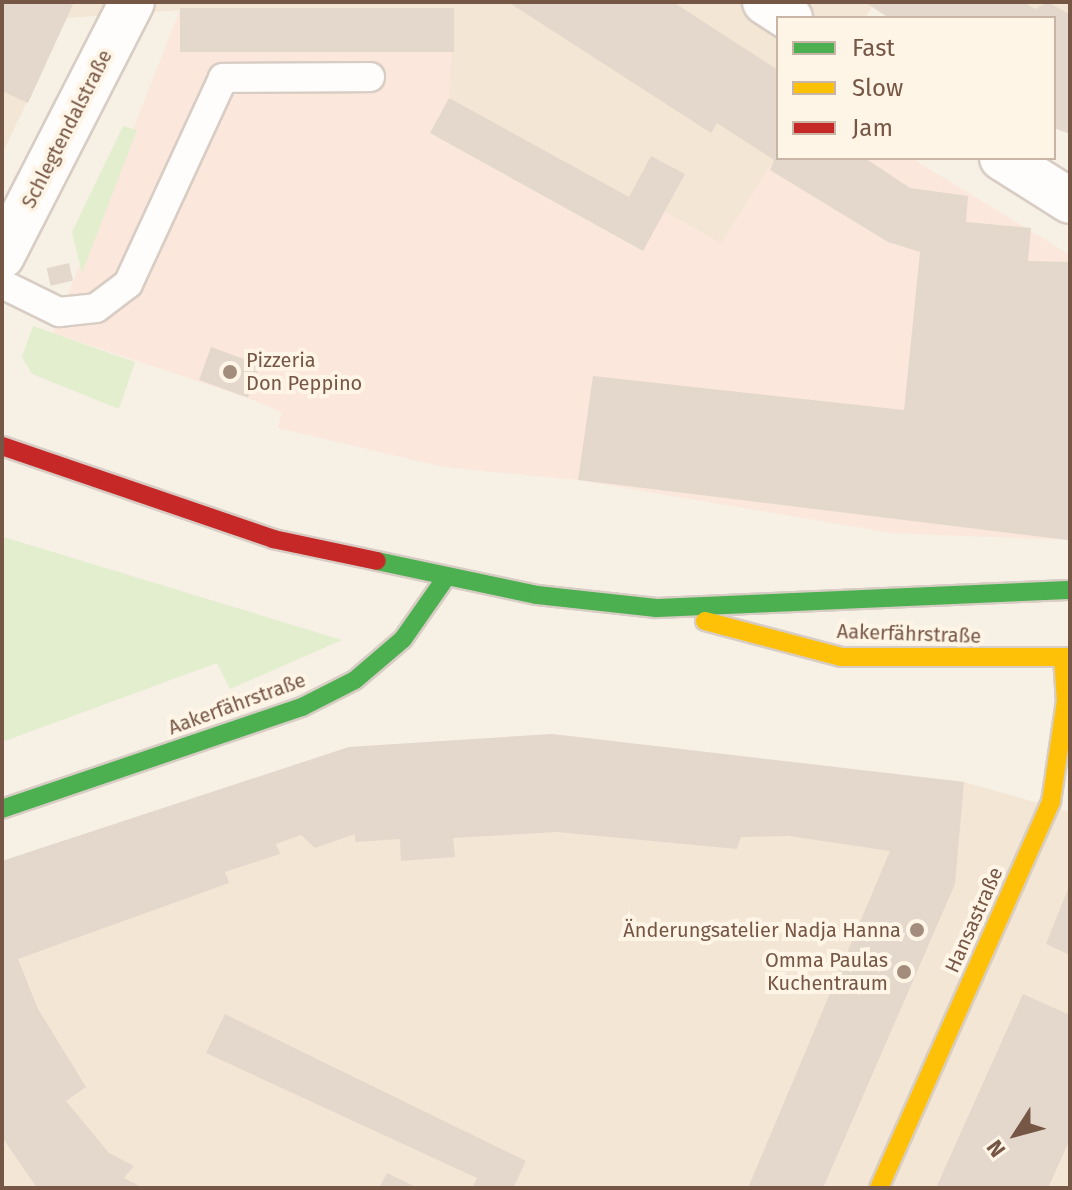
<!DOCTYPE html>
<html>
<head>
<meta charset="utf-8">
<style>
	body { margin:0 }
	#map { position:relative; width:1072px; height:1190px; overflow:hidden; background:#f7f0e5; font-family:"Fira Sans",sans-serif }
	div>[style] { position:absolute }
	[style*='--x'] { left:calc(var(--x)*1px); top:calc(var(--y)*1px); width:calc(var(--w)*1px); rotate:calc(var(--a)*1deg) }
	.residential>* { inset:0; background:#f3e6d4 }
	.commercial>* { inset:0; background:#fbe7db }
	.green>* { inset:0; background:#e2eece }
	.building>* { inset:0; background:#e4d8cd; transform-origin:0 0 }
	.roads { filter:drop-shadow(2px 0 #d8cdc4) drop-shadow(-2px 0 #d8cdc4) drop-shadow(0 2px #d8cdc4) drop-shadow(0 -2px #d8cdc4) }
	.lane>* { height:28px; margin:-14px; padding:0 14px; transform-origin:14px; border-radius:14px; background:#fefdfb }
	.street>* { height:44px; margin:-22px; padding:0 22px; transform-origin:22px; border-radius:22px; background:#fefdfb }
	.fast>* { height:18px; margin:-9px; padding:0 9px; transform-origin:9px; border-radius:9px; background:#4caf50 }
	.slow>* { height:18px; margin:-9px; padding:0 9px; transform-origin:9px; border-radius:9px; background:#ffc107 }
	.jam>* { height:18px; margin:-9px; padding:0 9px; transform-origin:9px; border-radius:9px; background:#c62828 }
	.dots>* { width:22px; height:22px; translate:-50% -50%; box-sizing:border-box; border:4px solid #fff5e7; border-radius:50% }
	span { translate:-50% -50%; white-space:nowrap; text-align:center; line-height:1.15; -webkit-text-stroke:8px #fff5e7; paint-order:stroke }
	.street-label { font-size:20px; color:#765644 }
	.poi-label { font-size:20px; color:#765644 }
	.left { translate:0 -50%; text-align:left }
	.right { translate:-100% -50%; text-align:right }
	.frame { position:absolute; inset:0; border:4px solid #765644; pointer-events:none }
	.legend { position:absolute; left:776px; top:16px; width:280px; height:144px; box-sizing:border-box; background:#fff5e7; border:2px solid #c8b5a6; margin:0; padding:10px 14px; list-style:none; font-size:24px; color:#765644 }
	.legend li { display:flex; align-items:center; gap:16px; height:40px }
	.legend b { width:40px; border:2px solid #c8b5a6 }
	.north { position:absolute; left:976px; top:1094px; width:80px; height:80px; -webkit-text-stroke:6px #fff5e7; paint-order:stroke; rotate:234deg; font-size:22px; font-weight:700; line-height:32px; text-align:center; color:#765644 }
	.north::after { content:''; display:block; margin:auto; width:28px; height:36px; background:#765644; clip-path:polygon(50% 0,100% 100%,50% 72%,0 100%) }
</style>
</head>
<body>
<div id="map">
	<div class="residential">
		<div style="clip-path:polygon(2px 2px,1070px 2px,1070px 134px,1054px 128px,1054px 18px,889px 18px,872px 7px,865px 18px,778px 18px,778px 153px,770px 170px,721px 243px,643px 251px,430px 133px,449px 98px,180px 10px,67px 18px,2px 154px)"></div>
		<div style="clip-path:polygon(552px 734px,964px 782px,1070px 812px,1070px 1188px,2px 1188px,2px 861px,349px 747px)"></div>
	</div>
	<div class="commercial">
		<div style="clip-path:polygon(454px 8px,449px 98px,430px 133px,642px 251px,664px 211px,721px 243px,778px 153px,911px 158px,1070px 255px,1068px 540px,892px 533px,578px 480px,444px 467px,278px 428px,282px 412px,248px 398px,53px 333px,180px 10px)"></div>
	</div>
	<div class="green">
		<div style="clip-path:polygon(123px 126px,137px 130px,82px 273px,72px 232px)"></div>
		<div style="clip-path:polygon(33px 326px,135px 362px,119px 409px,32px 374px,22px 357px)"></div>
		<div style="clip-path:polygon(2px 538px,7px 538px,342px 640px,230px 689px,217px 663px,2px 742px)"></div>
	</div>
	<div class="building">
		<div style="clip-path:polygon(2px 2px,74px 2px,28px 103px,2px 91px)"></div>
		<div style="clip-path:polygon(508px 2px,673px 2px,778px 70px,778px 158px,865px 158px,910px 188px,968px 196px,966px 222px,1031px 228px,1028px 261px,1070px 262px,1068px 540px,578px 480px,593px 376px,904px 410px,920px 252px,888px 242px,770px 170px,774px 160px,717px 123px,711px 133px)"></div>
		<div style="clip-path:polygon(865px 2px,1024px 2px,1035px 9px,1048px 2px,1062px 10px,1070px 15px,1070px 134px,1054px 128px,1054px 18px,889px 18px)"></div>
		<div style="left:454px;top:8px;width:44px;height:274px;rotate:90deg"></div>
		<div style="clip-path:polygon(449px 98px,629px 197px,651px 156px,685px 174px,643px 251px,430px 133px)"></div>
		<div style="left:69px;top:263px;width:18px;height:23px;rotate:77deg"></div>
		<div style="left:211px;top:347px;width:52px;height:35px;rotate:20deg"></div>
		<div style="clip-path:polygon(552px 734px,964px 782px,955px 884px,823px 1188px,748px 1188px,890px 851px,789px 836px,741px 837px,737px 849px,557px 832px,453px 838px,455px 857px,401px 861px,400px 839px,355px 842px,355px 834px,315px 848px,301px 835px,276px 844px,280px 854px,225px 872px,229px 883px,18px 959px,38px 1009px,86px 1087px,66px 1101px,109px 1153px,134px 1166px,124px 1178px,143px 1188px,37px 1188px,2px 1137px,2px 861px,349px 747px)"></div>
		<div style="clip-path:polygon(1070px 884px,1070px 955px,1046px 944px)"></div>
		<div style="clip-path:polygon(1023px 994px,1070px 1015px,1070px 1139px,1048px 1188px,936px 1188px)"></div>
		<div style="clip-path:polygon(225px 1014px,526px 1161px,513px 1188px,472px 1188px,477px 1178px,206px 1053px)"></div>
		<div style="clip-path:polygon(387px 1173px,418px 1188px,379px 1188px)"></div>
	</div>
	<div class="roads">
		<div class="lane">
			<div style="--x:2;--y:284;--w:64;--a:26.2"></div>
			<div style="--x:59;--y:312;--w:37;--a:-6"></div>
			<div style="--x:96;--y:308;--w:40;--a:-37"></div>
			<div style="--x:128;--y:284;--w:227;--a:-65.2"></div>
			<div style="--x:223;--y:78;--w:147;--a:-0.4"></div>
		</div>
		<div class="street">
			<div style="--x:765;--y:2;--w:30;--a:33"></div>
			<div style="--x:1002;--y:158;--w:80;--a:32.3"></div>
			<div style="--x:2;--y:256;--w:285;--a:-62.9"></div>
		</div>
		<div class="fast">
			<div style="--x:377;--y:561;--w:164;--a:12"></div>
			<div style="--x:537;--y:595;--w:120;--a:6.2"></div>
			<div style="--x:656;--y:608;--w:414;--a:-2.5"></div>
			<div style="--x:2;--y:809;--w:317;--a:-18.8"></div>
			<div style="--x:302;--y:707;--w:59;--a:-27"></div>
			<div style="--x:355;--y:680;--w:63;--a:-40.5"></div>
			<div style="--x:403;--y:639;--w:73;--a:-55"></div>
		</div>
		<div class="slow">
			<div style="--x:705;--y:621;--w:141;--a:14.8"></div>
			<div style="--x:841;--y:657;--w:229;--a:0"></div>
			<div style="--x:879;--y:1188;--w:423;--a:-66"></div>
			<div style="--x:1051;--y:802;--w:102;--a:-81.6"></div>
			<div style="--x:1066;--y:701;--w:43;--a:-94"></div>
		</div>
		<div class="jam">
			<div style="--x:2;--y:446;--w:287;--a:18.9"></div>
			<div style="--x:273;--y:539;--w:106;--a:11.9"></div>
		</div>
	</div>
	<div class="dots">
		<div style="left:230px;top:372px;background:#a38c7c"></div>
		<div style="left:917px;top:930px;background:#a38c7c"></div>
		<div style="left:904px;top:972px;background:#a38c7c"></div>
	</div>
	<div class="street-label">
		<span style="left:67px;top:129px;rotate:-63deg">Schlegtendalstraße</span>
		<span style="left:909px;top:634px;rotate:2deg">Aakerfährstraße</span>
		<span style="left:237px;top:704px;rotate:-20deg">Aakerfährstraße</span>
		<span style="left:974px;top:920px;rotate:-66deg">Hansastraße</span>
	</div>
	<div class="poi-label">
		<span class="left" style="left:246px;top:372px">Pizzeria<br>Don Peppino</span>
		<span class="right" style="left:901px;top:930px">Änderungsatelier Nadja Hanna</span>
		<span class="right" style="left:888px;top:972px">Omma Paulas<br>Kuchentraum</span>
	</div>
	<div class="frame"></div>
	<ul class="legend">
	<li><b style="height:10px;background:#4caf50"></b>Fast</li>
	<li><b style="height:10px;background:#ffc107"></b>Slow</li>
	<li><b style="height:10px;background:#c62828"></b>Jam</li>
	</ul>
	<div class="north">N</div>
</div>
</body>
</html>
